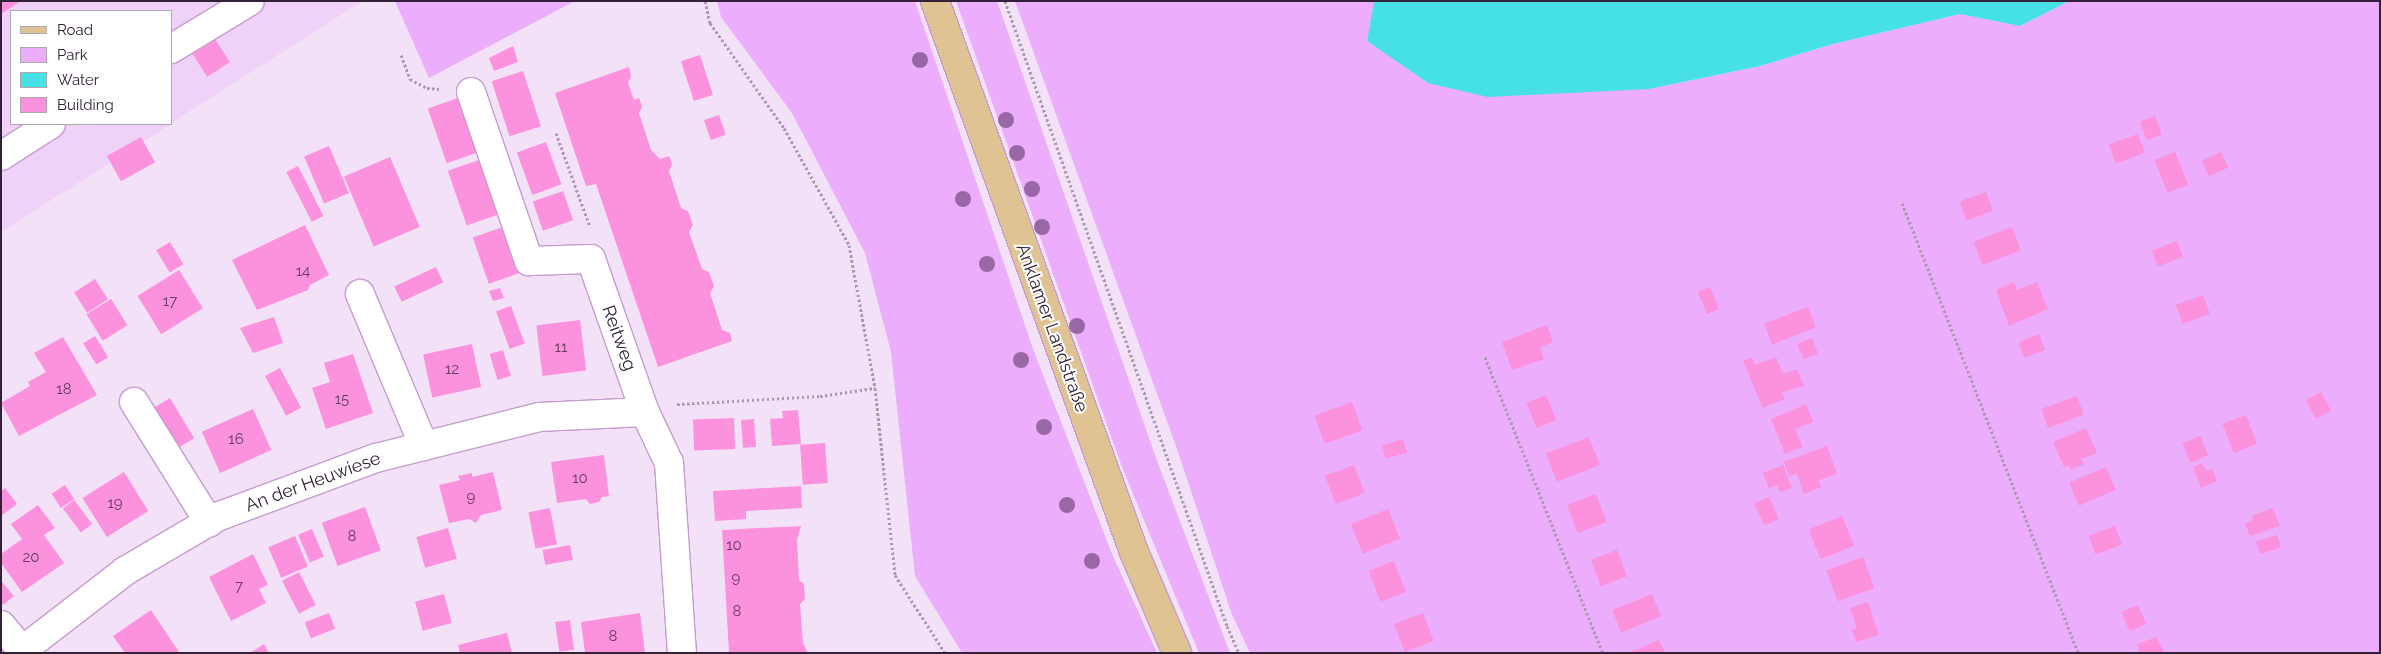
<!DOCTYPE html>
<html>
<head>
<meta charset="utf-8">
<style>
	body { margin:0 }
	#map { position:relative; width:2381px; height:654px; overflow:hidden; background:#f3e1f8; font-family:Raleway,sans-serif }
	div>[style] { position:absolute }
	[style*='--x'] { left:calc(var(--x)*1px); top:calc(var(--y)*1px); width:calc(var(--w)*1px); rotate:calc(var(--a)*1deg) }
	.built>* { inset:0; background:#f0d2f8 }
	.green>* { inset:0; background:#ebadfc }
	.water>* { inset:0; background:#46e1e7 }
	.building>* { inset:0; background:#fc91dd; transform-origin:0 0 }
	.path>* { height:3px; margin-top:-1.5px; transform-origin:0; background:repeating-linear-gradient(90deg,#aa98ae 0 2.5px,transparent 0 5px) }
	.roads { filter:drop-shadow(1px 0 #c59bd1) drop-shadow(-1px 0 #c59bd1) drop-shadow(0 1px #c59bd1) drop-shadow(0 -1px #c59bd1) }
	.minor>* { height:28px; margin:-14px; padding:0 14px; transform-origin:14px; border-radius:14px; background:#fff }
	.major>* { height:28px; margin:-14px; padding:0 14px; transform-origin:14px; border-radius:14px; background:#dfc393 }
	.trees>* { width:16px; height:16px; margin:-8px; border-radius:50%; background:#9a67a6 }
	span { translate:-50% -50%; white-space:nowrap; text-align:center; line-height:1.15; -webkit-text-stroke:4px #fff; paint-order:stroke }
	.number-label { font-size:15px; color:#653e60 }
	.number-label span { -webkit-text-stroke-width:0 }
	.street-label { font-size:18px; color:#332237 }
	.frame { position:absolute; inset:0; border:2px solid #332237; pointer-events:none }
	.legend { position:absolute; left:10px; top:10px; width:162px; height:115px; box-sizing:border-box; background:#fff; border:1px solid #ada7af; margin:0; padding:6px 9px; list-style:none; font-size:15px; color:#332237 }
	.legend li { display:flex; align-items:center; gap:10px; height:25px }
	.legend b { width:25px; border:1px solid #ada7af }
</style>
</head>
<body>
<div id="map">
	<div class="built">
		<div style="clip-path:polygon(1px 1px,363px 1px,171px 123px,171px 11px,11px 11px,11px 124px,171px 124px,1px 232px)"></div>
	</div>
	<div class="green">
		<div style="clip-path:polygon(395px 1px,575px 1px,429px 78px)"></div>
		<div style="clip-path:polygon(717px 1px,915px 1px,1033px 349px,1112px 554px,1157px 653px,962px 653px,915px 576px,891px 352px,865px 253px,792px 113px,721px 17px)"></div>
		<div style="clip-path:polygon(956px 1px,997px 1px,1156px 458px,1230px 653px,1199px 653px,1122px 467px)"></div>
		<div style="clip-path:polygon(1015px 1px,1374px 1px,1367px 41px,1428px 83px,1649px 89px,1760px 66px,1833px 44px,1960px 14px,2020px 26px,2069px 1px,2380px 1px,2380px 653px,1250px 653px,1231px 612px,1177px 449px)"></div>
	</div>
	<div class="water">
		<div style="clip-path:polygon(1374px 1px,2069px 1px,2020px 26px,1960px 14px,1833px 44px,1760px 66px,1649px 89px,1488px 97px,1428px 83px,1367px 41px)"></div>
	</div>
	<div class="building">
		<div style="clip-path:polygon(1px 1px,21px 1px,1px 14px)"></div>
		<div style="left:213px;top:36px;width:31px;height:27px;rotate:57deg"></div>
		<div style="clip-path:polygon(513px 46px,518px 62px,494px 71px,489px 58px)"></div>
		<div style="left:700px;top:55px;width:42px;height:20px;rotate:72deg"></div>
		<div style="clip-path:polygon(629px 67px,631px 76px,628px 83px,634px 100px,639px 98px,642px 107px,639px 113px,651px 150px,660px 159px,669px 156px,672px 164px,669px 171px,681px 208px,688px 211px,693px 225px,689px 232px,702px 269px,709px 272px,714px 286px,710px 293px,722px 330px,730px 333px,732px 341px,658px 367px,596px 184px,586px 186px,555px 93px)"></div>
		<div style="left:523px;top:71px;width:58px;height:33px;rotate:72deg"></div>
		<div style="left:458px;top:98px;width:58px;height:32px;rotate:71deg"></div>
		<div style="left:719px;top:115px;width:21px;height:16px;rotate:71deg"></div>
		<div style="left:2155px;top:116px;width:20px;height:16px;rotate:70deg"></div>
		<div style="left:2138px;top:134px;width:20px;height:31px;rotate:70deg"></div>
		<div style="left:141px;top:137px;width:29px;height:39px;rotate:61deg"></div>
		<div style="left:546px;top:142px;width:45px;height:31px;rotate:70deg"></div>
		<div style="left:329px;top:146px;width:51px;height:27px;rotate:67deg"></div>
		<div style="left:2175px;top:152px;width:35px;height:22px;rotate:68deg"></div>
		<div style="left:2221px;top:152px;width:17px;height:21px;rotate:65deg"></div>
		<div style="left:390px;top:157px;width:76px;height:50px;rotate:67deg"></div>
		<div style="left:479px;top:160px;width:58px;height:33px;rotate:71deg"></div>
		<div style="left:298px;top:166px;width:56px;height:13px;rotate:63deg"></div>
		<div style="left:563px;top:191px;width:31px;height:32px;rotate:71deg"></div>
		<div style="left:1986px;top:192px;width:20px;height:28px;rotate:70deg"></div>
		<div style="clip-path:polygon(305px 225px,329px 275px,310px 285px,308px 290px,257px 310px,232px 260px)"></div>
		<div style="left:503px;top:227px;width:49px;height:32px;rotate:71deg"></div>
		<div style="left:2012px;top:227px;width:25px;height:41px;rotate:69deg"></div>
		<div style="left:2177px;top:241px;width:17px;height:27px;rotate:69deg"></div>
		<div style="left:170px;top:242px;width:26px;height:16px;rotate:59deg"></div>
		<div style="left:436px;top:267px;width:17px;height:46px;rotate:65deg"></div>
		<div style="left:179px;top:270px;width:45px;height:49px;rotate:58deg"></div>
		<div style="left:95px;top:279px;width:24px;height:25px;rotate:57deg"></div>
		<div style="clip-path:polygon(2014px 282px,2017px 290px,2037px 282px,2048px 309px,2009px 326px,1996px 290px)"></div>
		<div style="left:1710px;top:287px;width:24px;height:13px;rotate:68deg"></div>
		<div style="clip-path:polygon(500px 288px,504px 298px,493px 301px,489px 291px)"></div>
		<div style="left:2203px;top:295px;width:20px;height:29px;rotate:70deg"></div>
		<div style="left:111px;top:299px;width:31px;height:29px;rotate:58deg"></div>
		<div style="left:511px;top:306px;width:40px;height:16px;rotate:70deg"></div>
		<div style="left:1808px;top:307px;width:22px;height:47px;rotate:69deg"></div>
		<div style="clip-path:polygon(274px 317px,283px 343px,253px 353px,240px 328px)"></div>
		<div style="left:580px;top:320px;width:51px;height:44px;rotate:83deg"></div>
		<div style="clip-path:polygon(1547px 325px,1553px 342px,1540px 347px,1544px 359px,1512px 370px,1502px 342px)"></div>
		<div style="left:2039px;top:334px;width:17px;height:22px;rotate:69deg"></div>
		<div style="left:95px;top:336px;width:25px;height:14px;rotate:58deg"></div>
		<div style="clip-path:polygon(63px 337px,97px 395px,19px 436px,1px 403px,30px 386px,28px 382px,46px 372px,34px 353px)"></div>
		<div style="left:1812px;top:338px;width:17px;height:16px;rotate:69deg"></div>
		<div style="left:472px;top:344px;width:44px;height:50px;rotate:78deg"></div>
		<div style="left:503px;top:350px;width:27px;height:14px;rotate:73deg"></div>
		<div style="clip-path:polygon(353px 354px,373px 413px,326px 429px,312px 388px,330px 382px,324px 363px)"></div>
		<div style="clip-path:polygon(1752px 357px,1755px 365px,1776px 357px,1783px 374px,1797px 369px,1804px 386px,1782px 392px,1785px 399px,1763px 408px,1743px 361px)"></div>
		<div style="left:280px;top:368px;width:45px;height:17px;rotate:62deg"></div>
		<div style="left:2321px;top:392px;width:21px;height:17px;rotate:62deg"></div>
		<div style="left:1546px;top:395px;width:27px;height:21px;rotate:68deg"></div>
		<div style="left:2077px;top:396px;width:20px;height:38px;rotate:70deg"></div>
		<div style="left:170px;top:398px;width:47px;height:18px;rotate:59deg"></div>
		<div style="left:1352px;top:402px;width:30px;height:40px;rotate:70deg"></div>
		<div style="clip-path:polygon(1806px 404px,1813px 422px,1795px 429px,1803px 447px,1785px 454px,1771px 419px)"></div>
		<div style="left:253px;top:409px;width:45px;height:56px;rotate:66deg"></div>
		<div style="clip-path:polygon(798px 410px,801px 444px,772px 446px,770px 419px,783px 418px,782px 411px)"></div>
		<div style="left:2246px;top:415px;width:31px;height:25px;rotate:69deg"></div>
		<div style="left:734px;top:418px;width:31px;height:41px;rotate:88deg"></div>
		<div style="left:754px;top:419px;width:28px;height:13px;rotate:86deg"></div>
		<div style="clip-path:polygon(2086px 428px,2097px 453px,2081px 459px,2084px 464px,2070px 470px,2069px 465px,2064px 467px,2053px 442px)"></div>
		<div style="left:2200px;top:436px;width:21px;height:19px;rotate:67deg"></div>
		<div style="left:1589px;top:437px;width:30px;height:46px;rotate:69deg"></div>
		<div style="left:1403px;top:439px;width:14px;height:22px;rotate:73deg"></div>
		<div style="left:825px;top:443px;width:40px;height:25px;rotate:86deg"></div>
		<div style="clip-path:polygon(1827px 446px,1837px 474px,1819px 480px,1821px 487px,1804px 494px,1797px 474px,1789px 476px,1784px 462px)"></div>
		<div style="clip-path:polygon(604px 455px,609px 496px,602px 497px,599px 502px,590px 504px,586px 499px,557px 503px,551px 462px)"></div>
		<div style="clip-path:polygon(2202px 463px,2206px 471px,2212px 468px,2217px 481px,2201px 488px,2193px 467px)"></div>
		<div style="left:1354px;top:465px;width:30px;height:31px;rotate:69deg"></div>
		<div style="clip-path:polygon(1783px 465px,1792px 488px,1780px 492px,1777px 485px,1769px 488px,1763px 473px)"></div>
		<div style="left:2106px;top:467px;width:25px;height:40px;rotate:67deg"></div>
		<div style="left:124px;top:472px;width:46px;height:49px;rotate:58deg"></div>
		<div style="clip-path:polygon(493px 472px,502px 510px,481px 515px,476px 523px,469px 519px,449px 523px,439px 485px,460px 480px,458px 476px,472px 473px,472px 477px)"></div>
		<div style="left:65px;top:485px;width:17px;height:16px;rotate:57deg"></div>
		<div style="clip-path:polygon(801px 486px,802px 508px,746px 511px,746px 519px,715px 521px,713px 491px)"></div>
		<div style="clip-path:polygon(5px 488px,17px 504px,1px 516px,1px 491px)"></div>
		<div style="left:1596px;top:494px;width:30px;height:31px;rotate:69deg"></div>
		<div style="left:1769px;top:497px;width:24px;height:16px;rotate:66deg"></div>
		<div style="left:74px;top:500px;width:30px;height:14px;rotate:53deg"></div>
		<div style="clip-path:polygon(38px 505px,55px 528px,44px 535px,64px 563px,22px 592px,1px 563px,1px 554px,22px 539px,11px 524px)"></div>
		<div style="left:365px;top:507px;width:46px;height:46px;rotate:70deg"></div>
		<div style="left:550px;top:508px;width:37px;height:22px;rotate:79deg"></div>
		<div style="clip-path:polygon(2273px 508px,2280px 526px,2250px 536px,2245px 523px,2253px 520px,2252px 516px)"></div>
		<div style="left:1388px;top:509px;width:32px;height:40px;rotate:68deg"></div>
		<div style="left:1842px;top:516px;width:32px;height:36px;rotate:68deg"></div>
		<div style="clip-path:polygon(801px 526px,797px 540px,799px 580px,804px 584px,805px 599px,800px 604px,803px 643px,808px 653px,729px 653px,722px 530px)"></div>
		<div style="left:2115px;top:526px;width:20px;height:28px;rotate:70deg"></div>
		<div style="left:448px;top:528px;width:32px;height:33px;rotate:74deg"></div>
		<div style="left:312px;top:529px;width:30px;height:15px;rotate:67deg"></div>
		<div style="left:2277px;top:535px;width:13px;height:22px;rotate:72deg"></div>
		<div style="left:295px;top:536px;width:33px;height:29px;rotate:67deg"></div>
		<div style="left:570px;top:545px;width:15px;height:28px;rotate:79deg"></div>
		<div style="left:1617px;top:550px;width:28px;height:28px;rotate:69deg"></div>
		<div style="clip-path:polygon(253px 554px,268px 585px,259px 589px,266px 603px,231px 621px,209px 577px)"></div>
		<div style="left:1863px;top:557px;width:33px;height:39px;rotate:70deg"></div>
		<div style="left:1394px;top:561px;width:33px;height:27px;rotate:69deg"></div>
		<div style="left:299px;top:572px;width:37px;height:19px;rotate:63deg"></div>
		<div style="clip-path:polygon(1px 581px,14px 596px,3px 605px,1px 603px)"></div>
		<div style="left:444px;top:594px;width:30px;height:30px;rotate:75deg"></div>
		<div style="left:1652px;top:594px;width:24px;height:43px;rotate:68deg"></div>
		<div style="clip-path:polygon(1868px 602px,1879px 635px,1856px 642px,1852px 630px,1857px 628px,1850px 608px)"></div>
		<div style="left:2138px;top:605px;width:21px;height:18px;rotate:67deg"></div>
		<div style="clip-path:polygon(151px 610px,179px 652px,178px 653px,125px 653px,113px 636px)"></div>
		<div style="left:329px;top:613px;width:17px;height:26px;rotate:69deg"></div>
		<div style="clip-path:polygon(640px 613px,645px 653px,585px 653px,581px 622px)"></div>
		<div style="left:1423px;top:613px;width:30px;height:31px;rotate:69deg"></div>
		<div style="left:570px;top:620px;width:30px;height:15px;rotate:82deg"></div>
		<div style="clip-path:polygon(507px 633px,512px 653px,460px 653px,458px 645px)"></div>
		<div style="clip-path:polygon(2157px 637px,2164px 653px,2140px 653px,2137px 644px)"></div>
		<div style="clip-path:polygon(1659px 640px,1665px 653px,1628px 653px)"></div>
		<div style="clip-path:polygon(264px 644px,269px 653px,250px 653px)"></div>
	</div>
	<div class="path">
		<div style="--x:705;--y:1;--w:23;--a:77"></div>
		<div style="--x:710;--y:23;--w:128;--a:54.8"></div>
		<div style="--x:784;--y:128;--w:134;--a:60.9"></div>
		<div style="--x:849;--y:245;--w:145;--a:79.7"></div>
		<div style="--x:875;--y:388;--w:188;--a:83.9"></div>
		<div style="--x:895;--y:575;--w:93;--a:57.3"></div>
		<div style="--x:1005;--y:1;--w:663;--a:70.44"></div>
		<div style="--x:1227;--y:626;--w:30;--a:66"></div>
		<div style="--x:401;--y:55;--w:26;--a:69"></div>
		<div style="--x:410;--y:79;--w:19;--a:28"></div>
		<div style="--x:427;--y:88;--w:12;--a:5"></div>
		<div style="--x:556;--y:133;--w:100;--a:70.1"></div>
		<div style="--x:1902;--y:203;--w:483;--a:68.6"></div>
		<div style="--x:1485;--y:357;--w:319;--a:68.3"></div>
		<div style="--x:677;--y:404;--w:143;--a:-3.2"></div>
		<div style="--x:820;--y:396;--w:56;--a:-8.3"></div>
	</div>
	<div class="roads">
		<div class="minor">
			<div style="--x:171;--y:49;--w:92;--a:-31.3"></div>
			<div style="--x:471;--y:92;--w:179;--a:71.1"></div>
			<div style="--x:529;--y:261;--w:62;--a:-1.8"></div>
			<div style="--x:591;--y:259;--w:162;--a:70.6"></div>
			<div style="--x:645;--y:412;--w:56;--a:64.8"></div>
			<div style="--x:669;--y:463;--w:190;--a:86.1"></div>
			<div style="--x:1;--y:156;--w:59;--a:-32.6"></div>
			<div style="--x:360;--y:294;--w:165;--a:67.2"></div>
			<div style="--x:134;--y:402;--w:142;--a:58"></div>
			<div style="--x:1;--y:625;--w:33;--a:50"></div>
			<div style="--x:19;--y:653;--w:134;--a:-37.7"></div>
			<div style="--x:125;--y:571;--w:107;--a:-30.4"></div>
			<div style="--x:217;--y:517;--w:170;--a:-20.4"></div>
			<div style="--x:376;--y:458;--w:168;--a:-14.1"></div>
			<div style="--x:539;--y:417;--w:106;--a:-2.7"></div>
		</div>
		<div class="major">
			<div style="--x:935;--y:1;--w:586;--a:70.14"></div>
			<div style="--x:1134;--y:552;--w:110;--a:66.9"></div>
		</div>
	</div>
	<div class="trees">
		<div style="left:920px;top:60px"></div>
		<div style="left:1006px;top:120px"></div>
		<div style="left:1017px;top:153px"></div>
		<div style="left:1032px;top:189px"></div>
		<div style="left:963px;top:199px"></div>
		<div style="left:1042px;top:227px"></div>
		<div style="left:987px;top:264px"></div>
		<div style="left:1077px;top:326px"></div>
		<div style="left:1021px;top:360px"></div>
		<div style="left:1044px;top:427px"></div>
		<div style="left:1067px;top:505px"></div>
		<div style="left:1092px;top:561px"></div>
	</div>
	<div class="number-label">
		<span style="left:303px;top:272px">14</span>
		<span style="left:170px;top:302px">17</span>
		<span style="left:561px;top:348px">11</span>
		<span style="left:452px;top:370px">12</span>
		<span style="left:64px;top:390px">18</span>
		<span style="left:342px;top:400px">15</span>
		<span style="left:236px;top:440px">16</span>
		<span style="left:580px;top:479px">10</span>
		<span style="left:471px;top:498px">9</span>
		<span style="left:115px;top:504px">19</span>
		<span style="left:352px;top:537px">8</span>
		<span style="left:734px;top:546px">10</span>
		<span style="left:31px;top:558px">20</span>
		<span style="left:736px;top:579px">9</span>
		<span style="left:239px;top:587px">7</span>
		<span style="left:737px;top:612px">8</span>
		<span style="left:613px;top:637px">8</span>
	</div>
	<div class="street-label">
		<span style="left:1052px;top:328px;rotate:70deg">Anklamer Landstraße</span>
		<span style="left:619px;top:338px;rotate:70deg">Reitweg</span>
		<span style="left:313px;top:482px;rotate:-20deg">An der Heuwiese</span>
	</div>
	<div class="frame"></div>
	<ul class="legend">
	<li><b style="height:6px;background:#dfc393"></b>Road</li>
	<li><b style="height:14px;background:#ebadfc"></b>Park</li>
	<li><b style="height:14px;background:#46e1e7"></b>Water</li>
	<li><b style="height:14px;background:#fc91dd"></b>Building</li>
	</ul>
</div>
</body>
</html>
